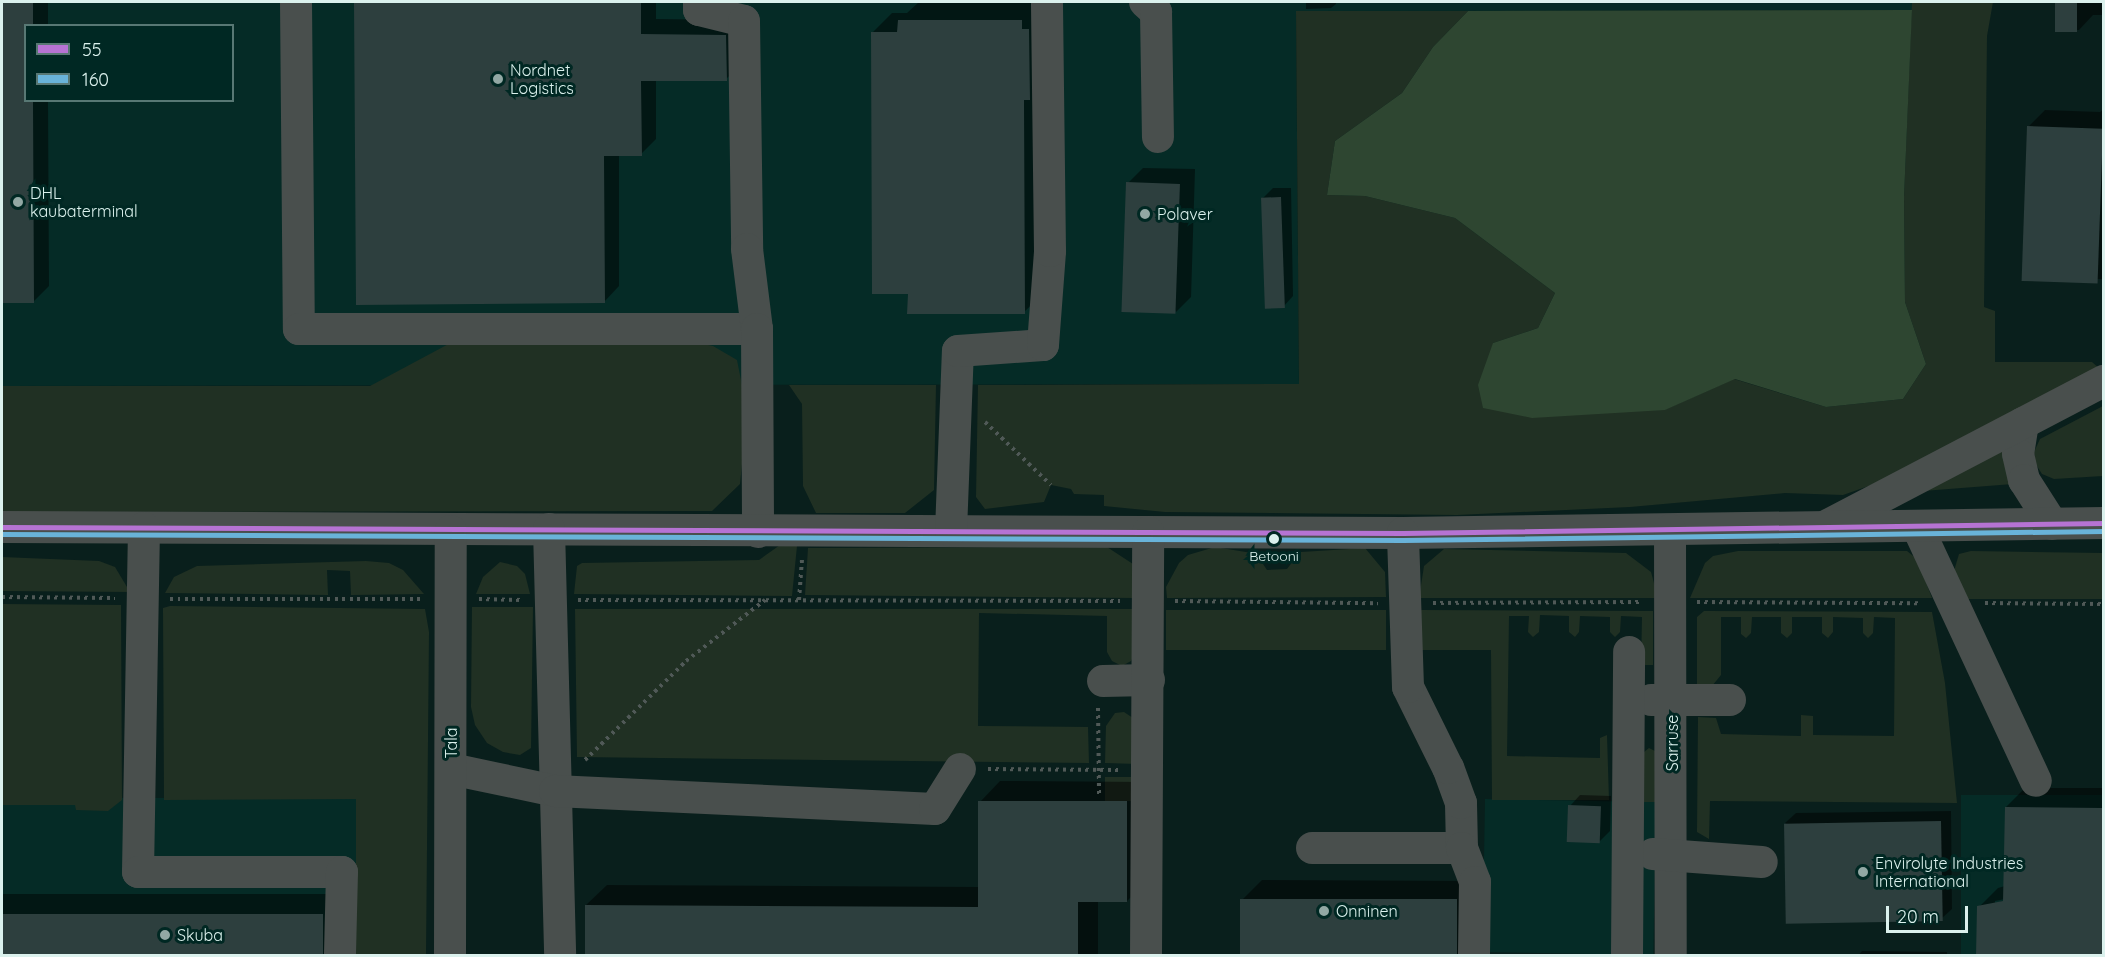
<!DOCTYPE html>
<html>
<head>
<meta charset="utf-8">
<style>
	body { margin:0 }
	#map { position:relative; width:2105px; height:957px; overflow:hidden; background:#091f1c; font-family:Quicksand,sans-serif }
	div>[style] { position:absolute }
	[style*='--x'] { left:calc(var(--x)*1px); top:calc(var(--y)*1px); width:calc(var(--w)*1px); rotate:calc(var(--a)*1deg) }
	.built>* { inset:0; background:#052b26; transform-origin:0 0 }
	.green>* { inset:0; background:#203023; transform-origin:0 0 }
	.forest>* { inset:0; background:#2e4631 }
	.shadow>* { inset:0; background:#0007; transform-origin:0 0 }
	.building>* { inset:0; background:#2d3f3e; transform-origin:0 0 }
	.path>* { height:4px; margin-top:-2px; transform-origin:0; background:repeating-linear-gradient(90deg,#505957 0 3px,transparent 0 7.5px) }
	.minor>* { height:32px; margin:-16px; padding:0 16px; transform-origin:16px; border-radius:16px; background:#494f4d }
	.bus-1>* { height:4.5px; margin:-2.25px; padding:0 2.25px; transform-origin:2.25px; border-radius:2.25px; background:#b673d3 }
	.bus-2>* { height:4.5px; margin:-2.25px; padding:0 2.25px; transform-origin:2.25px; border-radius:2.25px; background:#69b3d9 }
	.dots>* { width:16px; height:16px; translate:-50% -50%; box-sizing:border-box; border:3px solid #002823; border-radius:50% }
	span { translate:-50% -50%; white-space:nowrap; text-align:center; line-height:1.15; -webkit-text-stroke:6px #002823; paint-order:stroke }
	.bus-label { font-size:14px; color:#dbf1ed }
	.poi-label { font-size:16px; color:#dbf1ed }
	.left { translate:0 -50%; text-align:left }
	.street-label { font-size:16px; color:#dbf1ed }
	.frame { position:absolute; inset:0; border:3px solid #dbf1ed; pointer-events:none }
	.legend { position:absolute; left:24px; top:24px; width:210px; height:78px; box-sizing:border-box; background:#002823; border:2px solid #587874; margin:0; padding:8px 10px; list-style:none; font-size:18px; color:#dbf1ed }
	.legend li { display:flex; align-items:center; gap:12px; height:30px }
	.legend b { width:30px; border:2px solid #587874 }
	.scale { position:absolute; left:1886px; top:906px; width:82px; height:27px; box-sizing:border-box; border:3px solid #dbf1ed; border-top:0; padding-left:8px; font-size:18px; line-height:21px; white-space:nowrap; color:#dbf1ed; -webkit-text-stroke:4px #002823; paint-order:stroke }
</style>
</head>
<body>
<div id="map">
	<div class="built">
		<div style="clip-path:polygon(evenodd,2px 2px,1912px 2px,1912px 10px,1296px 11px,1299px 384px,2px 386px,2px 2px,26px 26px,232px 26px,232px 100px,26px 100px,26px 26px)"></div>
		<div style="left:1961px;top:795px;width:142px;height:161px"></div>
		<div style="left:2px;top:798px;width:354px;height:158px"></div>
		<div style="left:1656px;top:802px;width:153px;height:171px;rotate:91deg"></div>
	</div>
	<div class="green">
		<div style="clip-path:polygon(1912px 2px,1993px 2px,1987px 36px,1984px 307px,1995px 311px,1995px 362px,2092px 362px,2100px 369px,1880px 482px,1843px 495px,1785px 493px,1630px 507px,1457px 515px,1165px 512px,1104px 506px,1104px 495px,1074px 494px,1071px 489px,1051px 485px,1044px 502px,985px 509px,976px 497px,978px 385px,1299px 384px,1296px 11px,1468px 11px,1433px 47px,1402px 93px,1335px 141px,1327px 195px,1365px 196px,1455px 218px,1555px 293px,1538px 328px,1493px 343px,1664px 410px,1734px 379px,1826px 407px,1903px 399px,1926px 364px,1905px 302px,1904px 197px)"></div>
		<div style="clip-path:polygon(456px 340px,689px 341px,713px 346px,737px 360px,742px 385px,744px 445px,740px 484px,712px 511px,2px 512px,2px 386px,370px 386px)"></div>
		<div style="clip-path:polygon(789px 385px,936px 385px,934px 490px,905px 513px,816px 513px,803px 486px,802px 404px)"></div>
		<div style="clip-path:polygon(2103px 406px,2103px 476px,2054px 479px,2042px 474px,2035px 463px,2034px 452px,2040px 439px)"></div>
		<div style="clip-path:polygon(2005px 449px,2013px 484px,1923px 491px)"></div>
		<div style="clip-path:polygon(780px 545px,797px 546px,792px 596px,574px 594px,577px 566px,582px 563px,759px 560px)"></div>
		<div style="clip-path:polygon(1107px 547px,1133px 564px,1134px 598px,805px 595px,808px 548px)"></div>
		<div style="clip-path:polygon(1215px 547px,1252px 553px,1252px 561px,1261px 561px,1267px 570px,1287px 569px,1293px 561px,1301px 560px,1301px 552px,1365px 548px,1385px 572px,1386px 597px,1167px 598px,1166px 587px,1179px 563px,1188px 555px)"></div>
		<div style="clip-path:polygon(1444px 549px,1626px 553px,1651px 572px,1658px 598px,1419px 598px,1424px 566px)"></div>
		<div style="clip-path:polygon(1738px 551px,1907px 551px,1917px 559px,1932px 598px,1690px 598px,1705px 563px,1713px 556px)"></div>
		<div style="clip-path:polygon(1971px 551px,2103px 553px,2103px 599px,1967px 599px,1954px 571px,1959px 554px)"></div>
		<div style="clip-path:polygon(2px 557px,99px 561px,115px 567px,130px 592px,2px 591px)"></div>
		<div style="clip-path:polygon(366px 561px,389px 563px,403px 570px,424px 594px,351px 595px,350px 571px,327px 570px,328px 595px,165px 593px,174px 577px,197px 566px)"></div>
		<div style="clip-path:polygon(500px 562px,517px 566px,525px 574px,530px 594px,476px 594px,483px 577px)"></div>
		<div style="clip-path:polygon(2px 604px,121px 605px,122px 800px,108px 811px,76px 810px,75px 805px,2px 805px)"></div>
		<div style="clip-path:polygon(170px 606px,425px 609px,429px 632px,426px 955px,356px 955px,356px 799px,164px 800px,163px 608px)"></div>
		<div style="clip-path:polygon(472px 607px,533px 607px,531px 748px,520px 755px,503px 752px,487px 743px,475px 725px,471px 707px)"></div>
		<div style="clip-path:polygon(575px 609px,1134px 609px,1136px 651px,1131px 661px,1122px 666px,1112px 661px,1107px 652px,1107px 616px,979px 613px,978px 726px,1088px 727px,1089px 763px,577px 757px)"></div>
		<div style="left:1166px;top:610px;width:220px;height:40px"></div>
		<div style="clip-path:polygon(1420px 610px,1653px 611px,1653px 665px,1641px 665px,1642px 617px,1621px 616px,1620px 632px,1615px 637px,1610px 632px,1610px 617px,1580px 616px,1579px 632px,1575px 637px,1569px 632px,1569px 616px,1540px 615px,1539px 632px,1533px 637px,1528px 632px,1529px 616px,1509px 616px,1507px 756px,1600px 758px,1600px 738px,1607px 735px,1609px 800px,1492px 800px,1491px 650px,1420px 650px)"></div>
		<div style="clip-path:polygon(1704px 611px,1932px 612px,1945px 683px,1957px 803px,1710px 801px,1709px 839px,1697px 832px,1698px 717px,1716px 718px,1721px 734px,1801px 736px,1801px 715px,1813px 716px,1813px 735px,1894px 736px,1895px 618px,1874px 617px,1873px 633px,1868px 638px,1863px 633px,1863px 618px,1833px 617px,1833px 632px,1828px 638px,1822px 633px,1822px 617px,1792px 617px,1792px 633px,1787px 638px,1781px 633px,1781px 617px,1752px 617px,1751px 633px,1746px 638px,1741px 634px,1741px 617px,1721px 617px,1721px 675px,1712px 686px,1697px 686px,1697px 617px)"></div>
		<div style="clip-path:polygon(1124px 712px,1136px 720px,1137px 764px,1105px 763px,1106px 726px,1115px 713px)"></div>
		<div style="clip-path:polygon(1649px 748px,1655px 751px,1656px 802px,1641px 802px,1644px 752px)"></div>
		<div style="clip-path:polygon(1105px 777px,1131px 777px,1140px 801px,1105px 801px)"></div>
	</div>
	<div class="forest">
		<div style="clip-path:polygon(1912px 10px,1904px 197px,1905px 302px,1926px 364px,1903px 399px,1826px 407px,1735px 379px,1665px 410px,1532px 418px,1483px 408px,1478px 385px,1493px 343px,1538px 328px,1555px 293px,1455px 218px,1365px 196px,1327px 195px,1335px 141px,1402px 93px,1433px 47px,1468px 11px)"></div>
	</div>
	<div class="shadow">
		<div style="clip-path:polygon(2px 2px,48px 2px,48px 26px,26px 26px,26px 100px,48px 100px,49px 286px,34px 301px,2px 302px)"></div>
		<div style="clip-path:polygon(356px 2px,656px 2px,656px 19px,741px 20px,742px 64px,726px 79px,656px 80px,656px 139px,641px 154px,619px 154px,619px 286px,604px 302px,358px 304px)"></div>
		<div style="clip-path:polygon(919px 2px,1042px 2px,1045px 292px,1024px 312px,909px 292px,872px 33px,892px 13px,907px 13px)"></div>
		<div style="clip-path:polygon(1306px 2px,1336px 2px,1336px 4px,1331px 8px,1306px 9px)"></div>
		<div style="clip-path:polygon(2057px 2px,2104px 2px,2104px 15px,2093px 15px,2079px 30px,2058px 30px)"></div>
		<div style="clip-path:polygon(2104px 109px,2104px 279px,2025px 280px,2028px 127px,2045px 110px,2100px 112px)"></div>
		<div style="clip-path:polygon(1143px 168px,1195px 169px,1191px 297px,1176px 312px,1128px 183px)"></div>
		<div style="clip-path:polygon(1273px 188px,1291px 188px,1293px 296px,1283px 307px,1263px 198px)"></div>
		<div style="clip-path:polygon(1000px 781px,1147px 782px,1147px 881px,1127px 901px,1098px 901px,1098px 956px,586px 956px,586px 905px,607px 885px,979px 887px,980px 802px)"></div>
		<div style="clip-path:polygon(evenodd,2025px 788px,2104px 788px,2104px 956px,1977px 956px,1979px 907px,1998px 888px,2005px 886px,2006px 807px,2025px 788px,2010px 898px,1995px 904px,1995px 901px,2010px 898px)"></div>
		<div style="clip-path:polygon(1580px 795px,1611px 796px,1610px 831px,1600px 841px,1570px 806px)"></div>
		<div style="clip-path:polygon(1951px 811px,1952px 909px,1941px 919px,1785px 823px,1796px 813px)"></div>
		<div style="clip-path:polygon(1262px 880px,1476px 881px,1482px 956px,1242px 956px,1242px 900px)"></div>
		<div style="left:2px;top:894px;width:340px;height:62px"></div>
		<div style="clip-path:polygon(1862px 951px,1947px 952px,1947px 956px,1858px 956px)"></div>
	</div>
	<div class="building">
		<div style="clip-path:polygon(2px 2px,33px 2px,33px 26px,26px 26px,26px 100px,33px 100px,34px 303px,2px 303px)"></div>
		<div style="clip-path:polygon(354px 2px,641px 2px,641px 34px,726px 35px,727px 81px,641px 81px,642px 156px,604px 156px,605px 303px,356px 305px)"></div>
		<div style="left:2055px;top:2px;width:22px;height:30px"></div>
		<div style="clip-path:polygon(898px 20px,1022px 20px,1022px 29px,1029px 29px,1030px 100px,1024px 100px,1025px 314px,907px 314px,908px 294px,872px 294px,871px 32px,897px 32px)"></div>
		<div style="left:2027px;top:126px;width:76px;height:155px;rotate:2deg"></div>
		<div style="left:1126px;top:182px;width:54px;height:130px;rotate:2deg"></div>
		<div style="left:1281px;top:197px;width:111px;height:20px;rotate:88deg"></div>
		<div style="clip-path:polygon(978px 801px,1127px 801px,1127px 902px,1078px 902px,1078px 956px,585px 956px,585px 905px,978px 907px)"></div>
		<div style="left:1568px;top:805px;width:33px;height:37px;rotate:2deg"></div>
		<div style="clip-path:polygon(2005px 807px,2103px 808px,2103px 956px,1976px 956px,1977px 906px,2003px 901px)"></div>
		<div style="left:1941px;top:821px;width:100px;height:157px;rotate:89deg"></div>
		<div style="left:1240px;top:899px;width:217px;height:57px"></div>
		<div style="left:2px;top:914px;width:321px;height:42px"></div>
	</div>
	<div class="path">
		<div style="--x:985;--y:422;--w:91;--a:43.7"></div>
		<div style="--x:2;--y:597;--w:113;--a:0.5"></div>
		<div style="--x:170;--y:599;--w:254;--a:0"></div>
		<div style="--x:479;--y:599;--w:44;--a:1.3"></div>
		<div style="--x:578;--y:600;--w:542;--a:0.11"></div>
		<div style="--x:799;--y:600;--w:41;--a:-85.8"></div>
		<div style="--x:1175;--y:601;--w:203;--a:0.6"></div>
		<div style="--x:1697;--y:602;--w:224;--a:0.3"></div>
		<div style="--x:1433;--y:603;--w:209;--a:-0.3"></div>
		<div style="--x:1985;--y:603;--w:119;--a:0.5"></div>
		<div style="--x:1098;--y:708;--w:86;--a:89.3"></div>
		<div style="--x:585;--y:760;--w:141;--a:-44.4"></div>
		<div style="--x:686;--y:661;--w:100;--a:-37.7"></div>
		<div style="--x:988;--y:769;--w:130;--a:0.4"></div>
	</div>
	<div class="minor">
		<div style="--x:296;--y:2;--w:327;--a:89.5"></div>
		<div style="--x:299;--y:329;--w:458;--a:0"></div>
		<div style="--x:699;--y:2;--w:8;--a:90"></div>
		<div style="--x:699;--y:10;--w:46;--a:13.7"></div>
		<div style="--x:744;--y:21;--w:228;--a:89.2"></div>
		<div style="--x:747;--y:249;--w:81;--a:82.9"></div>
		<div style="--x:757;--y:329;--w:203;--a:89.7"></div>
		<div style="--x:1145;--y:2;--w:15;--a:42"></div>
		<div style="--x:1156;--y:12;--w:125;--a:89.1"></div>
		<div style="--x:2023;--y:423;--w:31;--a:99"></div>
		<div style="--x:2018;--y:454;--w:27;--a:77"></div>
		<div style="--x:2024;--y:480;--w:52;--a:57.5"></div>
		<div style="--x:1828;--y:525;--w:311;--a:-27.6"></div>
		<div style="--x:1917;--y:526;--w:281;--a:65"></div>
		<div style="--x:2;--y:527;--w:1401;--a:0.25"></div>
		<div style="--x:1403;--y:533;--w:701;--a:-0.82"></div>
		<div style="--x:144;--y:528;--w:344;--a:91"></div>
		<div style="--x:138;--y:872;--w:204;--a:0"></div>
		<div style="--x:342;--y:872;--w:84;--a:91.4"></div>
		<div style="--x:549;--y:529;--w:427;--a:88.5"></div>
		<div style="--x:1670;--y:530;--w:426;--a:89.9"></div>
		<div style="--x:951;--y:531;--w:180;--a:-87.8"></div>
		<div style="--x:958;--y:351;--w:85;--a:-4"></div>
		<div style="--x:1043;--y:345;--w:94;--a:-85.7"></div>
		<div style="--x:1050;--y:251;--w:249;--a:-90.7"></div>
		<div style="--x:1103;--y:681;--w:46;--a:-1.2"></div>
		<div style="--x:1651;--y:700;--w:79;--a:0"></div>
		<div style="--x:451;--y:769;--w:106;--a:11.9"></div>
		<div style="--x:555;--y:791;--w:380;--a:2.7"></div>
		<div style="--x:935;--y:809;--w:47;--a:-58"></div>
		<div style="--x:1312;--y:848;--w:150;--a:0"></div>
		<div style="--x:1462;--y:848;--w:45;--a:-91.3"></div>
		<div style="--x:1461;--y:803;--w:37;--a:-110"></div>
		<div style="--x:1448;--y:768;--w:90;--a:-116.3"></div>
		<div style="--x:1408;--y:687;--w:154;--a:-91.9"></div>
		<div style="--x:1462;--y:848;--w:36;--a:69"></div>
		<div style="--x:1475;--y:882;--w:74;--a:90.8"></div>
		<div style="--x:1653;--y:854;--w:109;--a:4.2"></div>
		<div style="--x:450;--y:956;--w:425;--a:-89.9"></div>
		<div style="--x:1146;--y:956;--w:424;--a:-89.7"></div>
		<div style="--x:1627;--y:956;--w:304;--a:-89.6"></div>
	</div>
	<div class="bus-1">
		<div style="--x:2;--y:527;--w:1401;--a:0.25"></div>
		<div style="--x:1403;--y:533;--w:701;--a:-0.82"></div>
	</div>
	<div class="bus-2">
		<div style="--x:2;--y:534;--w:1401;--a:0.25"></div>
		<div style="--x:1403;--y:540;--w:701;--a:-0.74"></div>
	</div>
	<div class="dots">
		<div style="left:498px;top:79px;background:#92a8a4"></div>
		<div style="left:18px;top:202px;background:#92a8a4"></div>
		<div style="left:1145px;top:214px;background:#92a8a4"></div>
		<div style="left:1274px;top:539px;background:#dbf1ed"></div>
		<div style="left:1863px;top:872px;background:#92a8a4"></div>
		<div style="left:1324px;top:911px;background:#92a8a4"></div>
		<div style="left:165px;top:935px;background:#92a8a4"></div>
	</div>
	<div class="bus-label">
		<span style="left:1274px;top:556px">Betooni</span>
	</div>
	<div class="poi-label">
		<span class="left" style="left:510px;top:79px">Nordnet<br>Logistics</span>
		<span class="left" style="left:30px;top:202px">DHL<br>kaubaterminal</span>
		<span class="left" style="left:1157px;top:214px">Polaver</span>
		<span class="left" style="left:1875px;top:872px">Envirolyte Industries<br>International</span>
		<span class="left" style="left:1336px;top:911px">Onninen</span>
		<span class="left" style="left:177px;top:935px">Skuba</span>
	</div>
	<div class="street-label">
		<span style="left:451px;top:743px;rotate:-90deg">Tala</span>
		<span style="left:1672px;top:743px;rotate:-90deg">Sarruse</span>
	</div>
	<div class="frame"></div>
	<ul class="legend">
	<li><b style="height:8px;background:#b673d3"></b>55</li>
	<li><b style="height:8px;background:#69b3d9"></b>160</li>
	</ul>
	<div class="scale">20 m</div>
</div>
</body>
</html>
